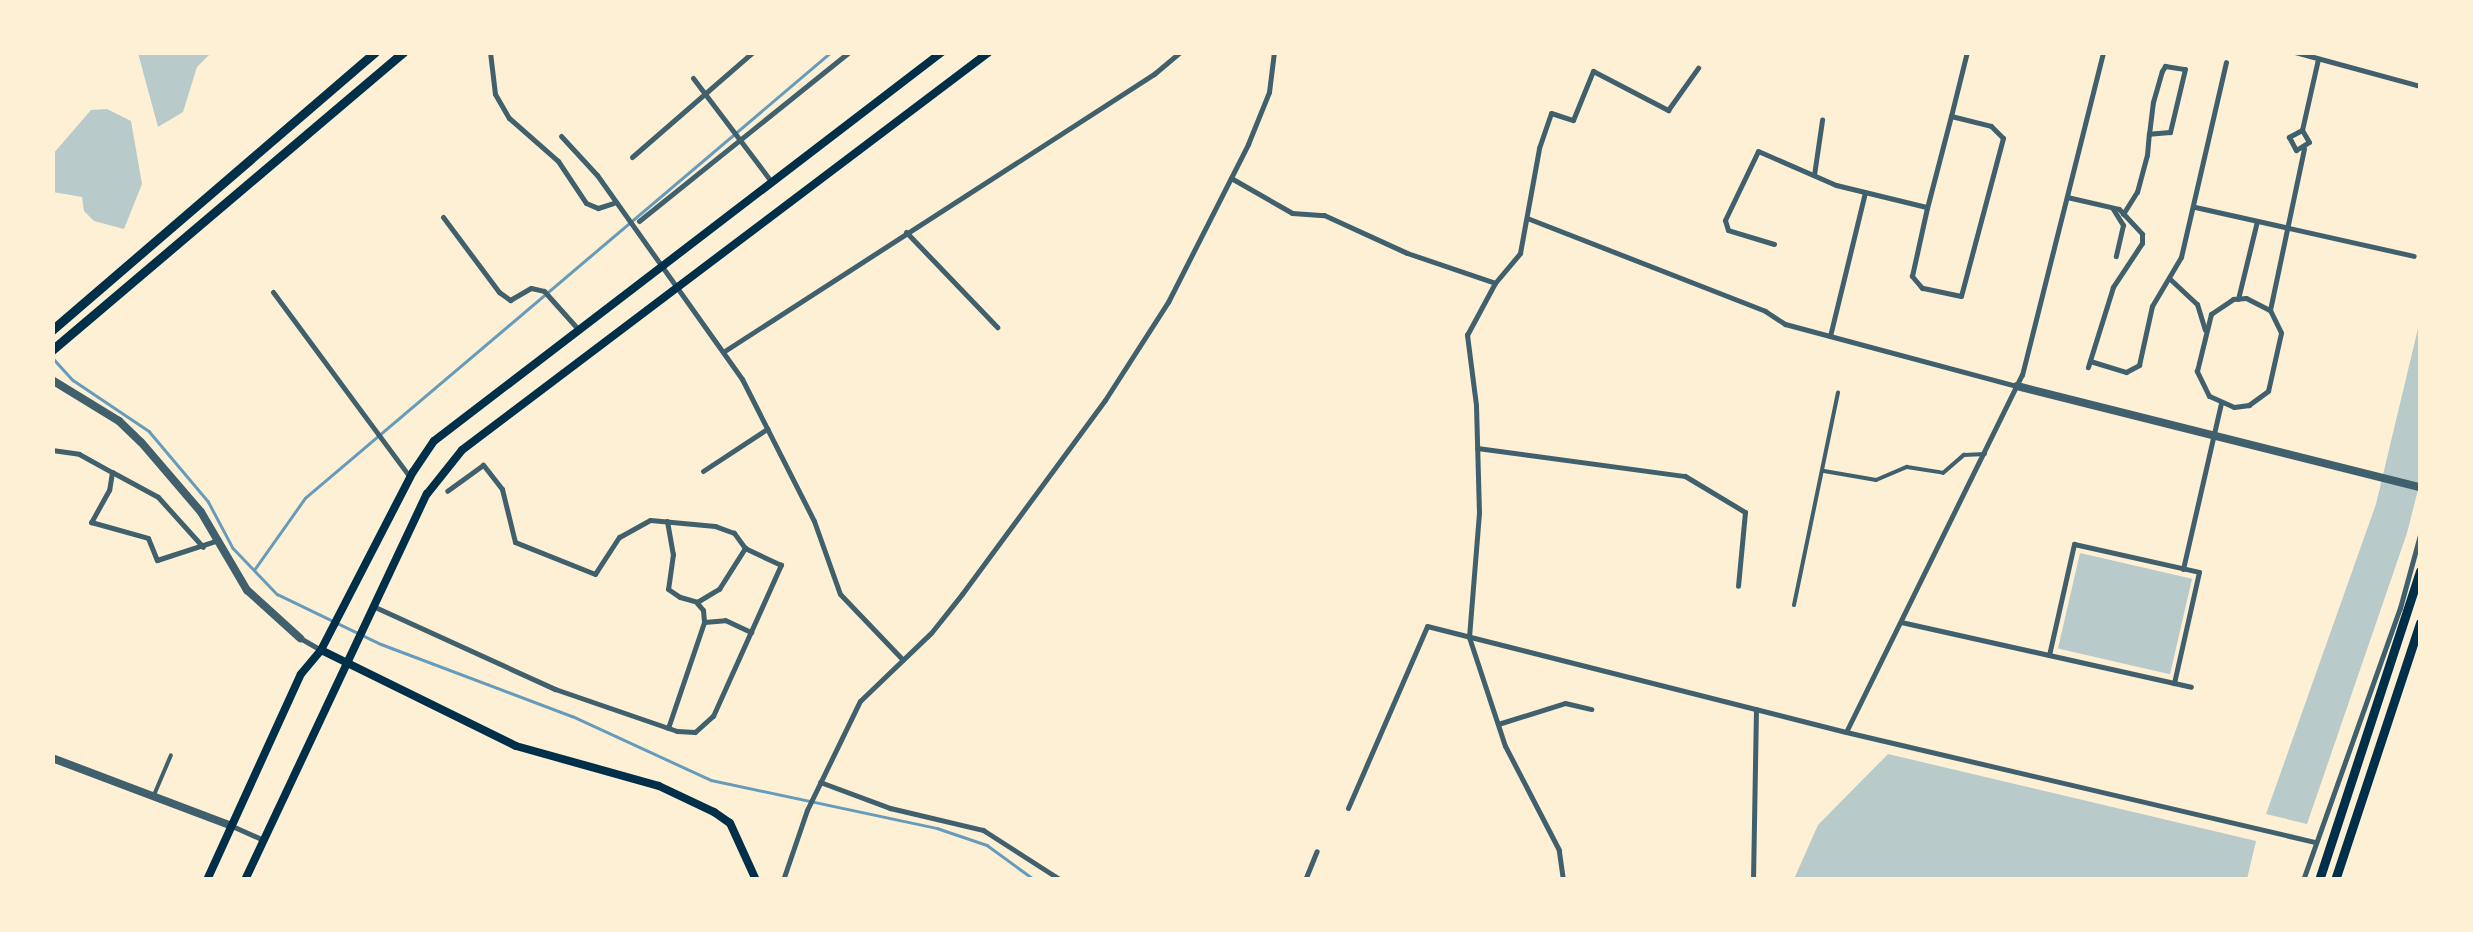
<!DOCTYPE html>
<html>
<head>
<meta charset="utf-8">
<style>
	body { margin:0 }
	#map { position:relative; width:2473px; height:932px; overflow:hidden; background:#fdf0d5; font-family:Inter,sans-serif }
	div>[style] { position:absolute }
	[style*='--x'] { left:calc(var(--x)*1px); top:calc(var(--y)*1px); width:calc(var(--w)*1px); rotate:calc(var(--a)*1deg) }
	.green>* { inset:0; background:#b9caca; transform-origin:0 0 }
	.stream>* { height:2.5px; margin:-1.25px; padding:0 1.25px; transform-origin:1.25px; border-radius:1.25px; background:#669bbc }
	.pedestrian>* { height:4px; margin:-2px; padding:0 2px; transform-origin:2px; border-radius:2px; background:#3f606c }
	.minor>* { height:5px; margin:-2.5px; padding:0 2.5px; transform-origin:2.5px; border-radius:2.5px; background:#3f606c }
	.tertiary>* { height:8px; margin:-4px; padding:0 4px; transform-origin:4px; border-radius:4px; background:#3f606c }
	.secondary>* { height:8px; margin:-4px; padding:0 4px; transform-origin:4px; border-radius:4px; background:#003049 }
	.primary>* { height:9px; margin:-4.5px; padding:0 4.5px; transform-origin:4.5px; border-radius:4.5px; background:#003049 }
	.trunk>* { height:9px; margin:-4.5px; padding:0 4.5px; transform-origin:4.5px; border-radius:4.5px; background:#003049 }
	span { translate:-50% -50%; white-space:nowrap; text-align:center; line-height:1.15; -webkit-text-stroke:9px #fdf0d5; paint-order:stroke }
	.frame { position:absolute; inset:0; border:55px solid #fdf0d5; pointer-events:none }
</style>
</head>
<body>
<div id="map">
	<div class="green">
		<div style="clip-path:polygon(138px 53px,211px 53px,197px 67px,183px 112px,158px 127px)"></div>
		<div style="clip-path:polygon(107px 109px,131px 121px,142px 184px,124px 229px,94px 221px,84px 211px,82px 197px,53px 192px,53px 154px,91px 110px)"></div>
		<div style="clip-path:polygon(2420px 320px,2420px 482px,2407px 533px,2307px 824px,2266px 814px,2376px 504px)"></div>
		<div style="left:2080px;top:553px;width:115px;height:98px;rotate:13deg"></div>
		<div style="clip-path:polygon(1888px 754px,2256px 841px,2247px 879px,1794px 879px,1818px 825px)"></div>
	</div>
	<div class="stream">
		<div style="--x:52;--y:357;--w:31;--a:48"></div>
		<div style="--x:73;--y:380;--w:92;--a:33.9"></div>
		<div style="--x:149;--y:431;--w:92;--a:49.9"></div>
		<div style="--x:208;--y:501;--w:53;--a:62"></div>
		<div style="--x:233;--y:548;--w:64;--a:46.3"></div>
		<div style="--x:277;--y:594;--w:115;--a:25.7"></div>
		<div style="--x:381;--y:644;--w:204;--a:20.7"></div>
		<div style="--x:572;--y:716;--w:153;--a:24.7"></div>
		<div style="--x:711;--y:780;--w:231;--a:12"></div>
		<div style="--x:937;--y:828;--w:53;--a:18.8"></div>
		<div style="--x:987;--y:845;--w:59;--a:36.1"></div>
		<div style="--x:254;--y:570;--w:88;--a:-54.7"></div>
		<div style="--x:305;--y:498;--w:690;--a:-40.29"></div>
	</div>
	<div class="pedestrian">
		<div style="--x:1824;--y:471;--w:53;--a:9.8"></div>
		<div style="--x:1876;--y:480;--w:34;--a:-23"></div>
		<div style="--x:1907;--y:467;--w:36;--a:9"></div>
		<div style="--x:1943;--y:473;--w:28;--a:-41"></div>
		<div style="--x:1964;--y:455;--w:21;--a:-3"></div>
		<div style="--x:1794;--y:605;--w:217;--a:-78.3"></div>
		<div style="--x:154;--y:795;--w:43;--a:-67"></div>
	</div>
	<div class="minor">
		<div style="--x:490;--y:52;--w:42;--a:83.2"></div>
		<div style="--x:495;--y:94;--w:28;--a:60"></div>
		<div style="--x:509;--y:118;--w:65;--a:41.3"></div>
		<div style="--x:558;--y:161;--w:50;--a:56.3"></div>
		<div style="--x:586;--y:203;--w:13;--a:23"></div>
		<div style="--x:598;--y:208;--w:16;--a:-18"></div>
		<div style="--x:2295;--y:52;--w:130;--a:15.2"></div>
		<div style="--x:693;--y:78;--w:129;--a:52.9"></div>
		<div style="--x:1951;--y:116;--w:41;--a:14"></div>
		<div style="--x:1991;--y:126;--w:17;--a:45"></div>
		<div style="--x:2003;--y:138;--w:163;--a:104.9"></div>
		<div style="--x:1961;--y:296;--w:40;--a:-168"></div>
		<div style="--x:1922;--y:288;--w:16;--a:-130"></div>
		<div style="--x:1912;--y:276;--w:70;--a:-77.6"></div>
		<div style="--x:1927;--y:208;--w:95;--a:-75.4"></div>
		<div style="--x:1951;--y:116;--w:66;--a:-76"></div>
		<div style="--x:2302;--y:130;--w:15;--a:152"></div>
		<div style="--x:2289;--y:137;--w:15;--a:62"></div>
		<div style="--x:2296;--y:150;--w:15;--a:-32"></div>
		<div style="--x:2309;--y:142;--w:14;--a:-120"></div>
		<div style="--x:2302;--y:130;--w:73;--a:-77.3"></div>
		<div style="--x:561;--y:136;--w:53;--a:47.3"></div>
		<div style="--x:597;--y:175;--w:250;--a:54.6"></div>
		<div style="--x:742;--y:379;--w:159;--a:63.1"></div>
		<div style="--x:814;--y:521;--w:77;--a:70.4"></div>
		<div style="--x:840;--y:594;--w:91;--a:46.3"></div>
		<div style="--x:632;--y:157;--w:160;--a:-41"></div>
		<div style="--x:1814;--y:175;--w:56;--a:-81.7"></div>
		<div style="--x:1231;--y:178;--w:70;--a:29.8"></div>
		<div style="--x:1292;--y:213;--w:32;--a:4"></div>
		<div style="--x:1324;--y:215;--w:91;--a:24.6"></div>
		<div style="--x:1407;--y:253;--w:93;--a:18.8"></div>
		<div style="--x:2067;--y:197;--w:53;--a:13"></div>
		<div style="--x:2119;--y:209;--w:34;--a:47"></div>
		<div style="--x:2142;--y:234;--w:9;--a:90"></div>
		<div style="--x:2142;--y:243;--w:53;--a:123.4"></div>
		<div style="--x:2113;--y:287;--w:84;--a:107.4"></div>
		<div style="--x:2195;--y:207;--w:224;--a:12.6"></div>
		<div style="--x:2113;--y:209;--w:19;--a:58"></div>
		<div style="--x:2123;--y:225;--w:32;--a:103"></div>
		<div style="--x:2123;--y:214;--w:26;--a:-58"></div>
		<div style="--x:2137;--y:192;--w:38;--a:-75"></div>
		<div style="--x:2147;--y:155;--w:21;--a:-85"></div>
		<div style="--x:2149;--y:134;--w:32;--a:-83"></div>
		<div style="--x:2153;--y:102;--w:32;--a:-74"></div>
		<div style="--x:2162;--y:71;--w:6;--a:-59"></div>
		<div style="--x:2165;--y:66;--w:20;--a:9"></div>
		<div style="--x:2185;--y:69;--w:65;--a:103.4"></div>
		<div style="--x:2170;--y:132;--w:21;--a:175"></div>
		<div style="--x:443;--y:217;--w:94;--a:53.3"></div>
		<div style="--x:499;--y:292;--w:14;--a:36"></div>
		<div style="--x:510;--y:300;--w:24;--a:-30"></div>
		<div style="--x:531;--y:288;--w:13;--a:13"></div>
		<div style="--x:544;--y:291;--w:51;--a:48.2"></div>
		<div style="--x:1527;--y:218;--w:256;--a:21.3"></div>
		<div style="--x:1765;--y:311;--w:24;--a:33"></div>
		<div style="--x:1785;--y:324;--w:240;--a:15"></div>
		<div style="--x:639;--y:221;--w:270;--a:-38.8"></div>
		<div style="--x:906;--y:232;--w:132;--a:46.2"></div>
		<div style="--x:1774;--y:244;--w:48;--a:-163.1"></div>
		<div style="--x:1728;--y:230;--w:10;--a:-107"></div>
		<div style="--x:1725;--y:220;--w:76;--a:-64.4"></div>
		<div style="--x:1758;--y:151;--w:85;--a:23.6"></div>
		<div style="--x:1836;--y:185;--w:93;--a:13.7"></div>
		<div style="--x:2170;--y:279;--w:37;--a:43"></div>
		<div style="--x:2197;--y:304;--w:27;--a:73"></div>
		<div style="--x:273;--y:292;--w:230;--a:53.5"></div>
		<div style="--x:2246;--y:298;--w:27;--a:27"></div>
		<div style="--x:2270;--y:310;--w:25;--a:64"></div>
		<div style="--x:2281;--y:333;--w:59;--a:102.6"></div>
		<div style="--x:2268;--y:391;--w:24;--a:144"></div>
		<div style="--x:2249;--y:405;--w:15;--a:172"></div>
		<div style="--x:2234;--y:407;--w:27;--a:-156"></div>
		<div style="--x:2209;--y:396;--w:28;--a:-116"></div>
		<div style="--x:2197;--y:371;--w:59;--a:-76.2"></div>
		<div style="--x:2211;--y:314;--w:27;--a:-34"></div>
		<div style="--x:2233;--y:299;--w:13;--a:-4"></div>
		<div style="--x:2238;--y:299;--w:80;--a:-76.3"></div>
		<div style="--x:2270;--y:310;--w:165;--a:-78.1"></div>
		<div style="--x:1830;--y:336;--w:148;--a:-76.3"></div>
		<div style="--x:723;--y:352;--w:513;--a:-32.82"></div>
		<div style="--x:1154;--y:74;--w:34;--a:-40"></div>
		<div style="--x:2090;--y:361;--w:38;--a:17"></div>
		<div style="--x:2126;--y:372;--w:15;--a:-28"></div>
		<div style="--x:2139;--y:365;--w:60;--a:-77.6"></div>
		<div style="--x:2152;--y:306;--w:57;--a:-59.4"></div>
		<div style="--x:2181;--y:257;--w:200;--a:-77"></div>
		<div style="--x:1477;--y:448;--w:210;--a:7.7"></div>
		<div style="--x:1685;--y:476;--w:70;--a:31"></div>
		<div style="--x:1745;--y:512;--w:74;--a:95.4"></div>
		<div style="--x:52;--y:450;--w:27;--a:8"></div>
		<div style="--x:79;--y:454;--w:38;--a:29"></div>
		<div style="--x:112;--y:472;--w:18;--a:99"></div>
		<div style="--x:109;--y:490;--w:37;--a:119"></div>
		<div style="--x:91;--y:522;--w:59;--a:15.7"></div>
		<div style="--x:148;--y:538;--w:24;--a:68"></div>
		<div style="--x:157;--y:560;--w:61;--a:-18.1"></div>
		<div style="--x:703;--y:471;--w:77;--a:-33.3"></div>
		<div style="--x:112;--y:472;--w:52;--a:28.5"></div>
		<div style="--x:158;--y:497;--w:67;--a:48"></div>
		<div style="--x:667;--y:521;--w:34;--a:80"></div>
		<div style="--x:673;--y:554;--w:35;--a:98"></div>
		<div style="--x:668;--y:589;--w:14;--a:34"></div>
		<div style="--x:680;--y:597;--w:18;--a:16"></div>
		<div style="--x:697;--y:602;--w:26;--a:-31"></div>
		<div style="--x:719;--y:589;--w:49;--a:-57.6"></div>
		<div style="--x:2183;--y:569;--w:170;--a:-77.1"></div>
		<div style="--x:697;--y:603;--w:9;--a:49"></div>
		<div style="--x:703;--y:610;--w:12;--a:85"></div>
		<div style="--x:375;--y:607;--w:198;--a:24.5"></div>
		<div style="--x:555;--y:689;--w:129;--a:19"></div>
		<div style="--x:677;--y:731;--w:18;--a:3"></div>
		<div style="--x:695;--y:732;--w:24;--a:-42"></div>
		<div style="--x:713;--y:716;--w:166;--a:-65.8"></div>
		<div style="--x:781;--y:565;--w:40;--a:-155"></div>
		<div style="--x:745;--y:548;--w:19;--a:-126"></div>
		<div style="--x:734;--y:533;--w:20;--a:-160"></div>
		<div style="--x:715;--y:526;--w:65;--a:-174.7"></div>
		<div style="--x:650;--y:520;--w:35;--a:151"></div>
		<div style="--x:619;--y:537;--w:44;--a:123"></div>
		<div style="--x:595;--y:574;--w:86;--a:-158.2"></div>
		<div style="--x:515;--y:542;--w:55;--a:-103.8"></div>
		<div style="--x:502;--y:489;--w:31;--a:-128"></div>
		<div style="--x:483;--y:465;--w:44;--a:144.2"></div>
		<div style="--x:1901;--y:622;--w:297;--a:12.6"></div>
		<div style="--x:300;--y:638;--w:24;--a:30"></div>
		<div style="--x:2049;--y:655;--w:114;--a:-77.3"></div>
		<div style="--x:2074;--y:544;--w:128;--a:12.6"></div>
		<div style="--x:2199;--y:572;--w:114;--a:102.7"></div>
		<div style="--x:1498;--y:724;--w:70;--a:-17.4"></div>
		<div style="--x:1565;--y:703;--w:27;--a:13"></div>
		<div style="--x:668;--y:728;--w:112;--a:-71.2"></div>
		<div style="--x:704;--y:622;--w:21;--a:-5"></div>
		<div style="--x:725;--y:620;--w:29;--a:25"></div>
		<div style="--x:1846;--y:732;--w:398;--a:-63.8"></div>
		<div style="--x:2022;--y:375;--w:333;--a:-75.9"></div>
		<div style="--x:820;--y:782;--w:75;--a:20.4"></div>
		<div style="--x:890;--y:808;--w:96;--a:13.3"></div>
		<div style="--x:983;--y:830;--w:93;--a:32.7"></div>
		<div style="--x:1348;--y:808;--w:198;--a:-66.5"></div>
		<div style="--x:1427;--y:626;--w:432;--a:14.2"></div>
		<div style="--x:1846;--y:732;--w:482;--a:13.2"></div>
		<div style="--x:232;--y:826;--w:35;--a:24"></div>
		<div style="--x:783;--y:880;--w:74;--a:-71.1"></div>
		<div style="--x:807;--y:810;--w:121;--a:-64.1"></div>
		<div style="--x:860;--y:701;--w:98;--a:-43.8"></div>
		<div style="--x:931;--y:633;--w:50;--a:-51.5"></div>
		<div style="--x:962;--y:594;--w:241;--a:-53.6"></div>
		<div style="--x:1105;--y:400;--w:117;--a:-57.3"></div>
		<div style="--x:1168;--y:302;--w:177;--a:-63.1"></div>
		<div style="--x:1248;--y:144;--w:56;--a:-68"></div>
		<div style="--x:1269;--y:92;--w:40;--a:-82.9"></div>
		<div style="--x:1305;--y:880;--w:31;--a:-68"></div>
		<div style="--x:1563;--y:880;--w:30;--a:-98"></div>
		<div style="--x:1559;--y:850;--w:117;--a:-117.4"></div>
		<div style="--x:1505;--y:746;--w:115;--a:-108.3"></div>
		<div style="--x:1469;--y:637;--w:124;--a:-85.4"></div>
		<div style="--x:1479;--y:513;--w:108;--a:-91.6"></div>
		<div style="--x:1476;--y:405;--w:71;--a:-97.3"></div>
		<div style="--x:1467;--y:335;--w:59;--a:-61.7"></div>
		<div style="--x:1495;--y:283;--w:39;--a:-50"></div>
		<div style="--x:1520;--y:253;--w:107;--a:-79.7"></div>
		<div style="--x:1539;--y:148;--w:37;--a:-71"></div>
		<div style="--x:1551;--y:113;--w:23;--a:18"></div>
		<div style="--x:1573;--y:120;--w:53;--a:-67.8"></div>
		<div style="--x:1593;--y:71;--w:85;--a:27.5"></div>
		<div style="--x:1668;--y:110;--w:52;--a:-54.5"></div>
		<div style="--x:1753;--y:880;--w:171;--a:-89"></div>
		<div style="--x:2303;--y:880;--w:289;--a:-70.4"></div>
		<div style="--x:2400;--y:608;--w:76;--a:-74.7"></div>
	</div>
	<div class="tertiary">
		<div style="--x:52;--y:380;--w:79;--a:31.5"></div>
		<div style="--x:119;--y:421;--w:30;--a:44"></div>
		<div style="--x:141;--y:442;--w:92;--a:49.4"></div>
		<div style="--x:201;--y:512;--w:91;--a:59.5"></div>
		<div style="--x:247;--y:590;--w:72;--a:42.2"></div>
		<div style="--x:2017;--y:386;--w:415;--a:14.1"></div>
		<div style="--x:52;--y:758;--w:192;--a:20.7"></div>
	</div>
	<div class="secondary">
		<div style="--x:321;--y:650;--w:217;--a:26.2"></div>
		<div style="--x:516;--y:746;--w:148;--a:15.6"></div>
		<div style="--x:659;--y:786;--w:61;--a:25.3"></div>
		<div style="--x:714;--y:812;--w:19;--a:35"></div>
		<div style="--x:730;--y:823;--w:63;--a:65.5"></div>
		<div style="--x:207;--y:880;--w:226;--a:-65.5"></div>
		<div style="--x:301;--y:674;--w:31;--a:-50"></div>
		<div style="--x:321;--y:650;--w:200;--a:-62.7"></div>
		<div style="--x:413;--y:472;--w:37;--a:-56"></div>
		<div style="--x:434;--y:441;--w:640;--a:-37.44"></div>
		<div style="--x:245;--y:880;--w:427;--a:-64.8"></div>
		<div style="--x:427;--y:494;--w:56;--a:-51.5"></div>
		<div style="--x:462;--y:450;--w:660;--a:-37.06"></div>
	</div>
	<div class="primary">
		<div style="--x:2319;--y:880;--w:325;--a:-71.9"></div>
		<div style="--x:2335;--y:880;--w:271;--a:-71.7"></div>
	</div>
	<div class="trunk">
		<div style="--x:52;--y:330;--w:426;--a:-40.7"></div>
		<div style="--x:52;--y:350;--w:461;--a:-40.3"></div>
	</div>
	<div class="frame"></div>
</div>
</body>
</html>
